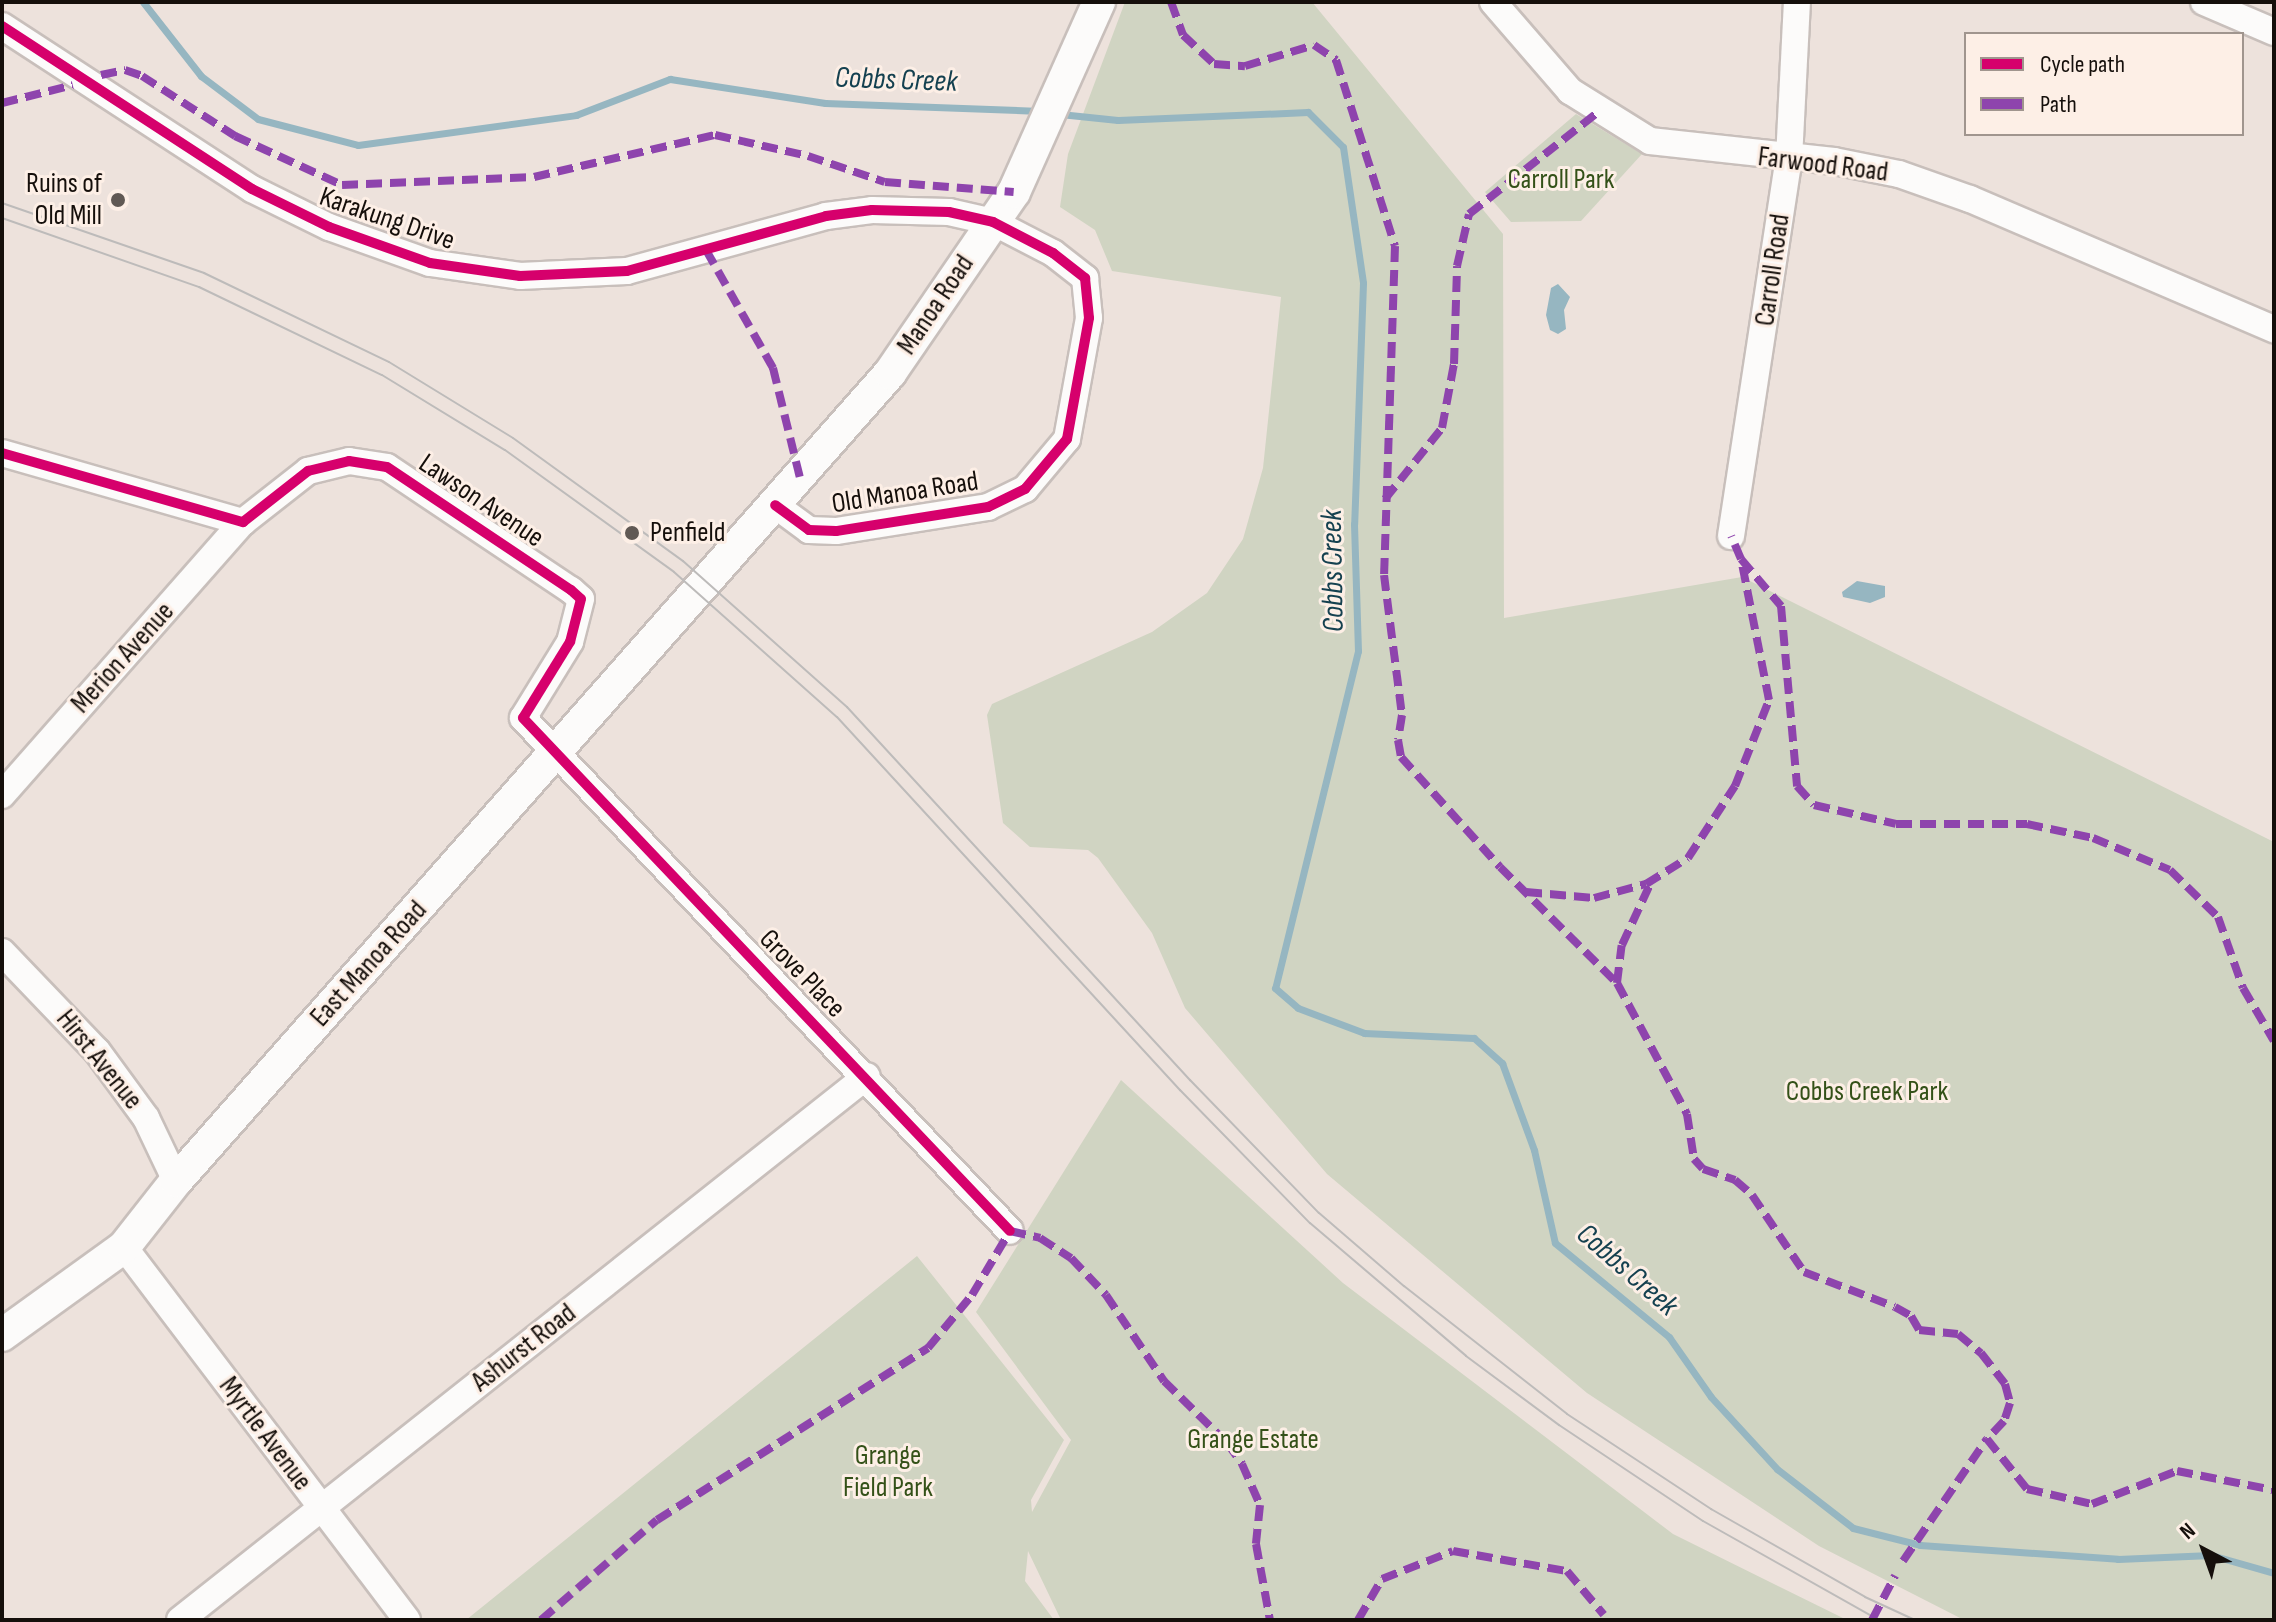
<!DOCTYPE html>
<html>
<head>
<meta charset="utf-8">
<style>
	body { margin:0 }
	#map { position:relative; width:2276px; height:1622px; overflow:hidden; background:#ede2dc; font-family:"Sofia Sans Condensed",sans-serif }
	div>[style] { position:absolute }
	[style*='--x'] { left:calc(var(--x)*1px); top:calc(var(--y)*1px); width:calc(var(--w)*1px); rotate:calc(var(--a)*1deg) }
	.green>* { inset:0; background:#d0d4c2 }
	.water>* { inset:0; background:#96b6c1 }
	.stream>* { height:7px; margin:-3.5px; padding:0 3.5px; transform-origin:3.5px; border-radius:3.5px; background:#96b6c1 }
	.roads { filter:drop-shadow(2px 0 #c8bfbb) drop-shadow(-2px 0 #c8bfbb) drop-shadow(0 2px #c8bfbb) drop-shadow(0 -2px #c8bfbb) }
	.minor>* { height:26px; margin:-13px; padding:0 13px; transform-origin:13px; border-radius:13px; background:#fcfbfa }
	.major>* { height:32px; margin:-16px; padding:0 16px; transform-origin:16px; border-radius:16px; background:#fcfbfa }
	.tram>* { height:2px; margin:-1px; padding:0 1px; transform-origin:1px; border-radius:1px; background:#bdbbba }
	.quiet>* { height:8px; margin-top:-4px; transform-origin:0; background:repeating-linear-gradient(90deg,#8e44ad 0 16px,transparent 0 24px) }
	.cycleway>* { height:10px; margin:-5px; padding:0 5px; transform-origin:5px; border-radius:5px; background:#d6006c }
	.dots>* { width:22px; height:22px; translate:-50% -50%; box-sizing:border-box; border:4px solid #fdefe6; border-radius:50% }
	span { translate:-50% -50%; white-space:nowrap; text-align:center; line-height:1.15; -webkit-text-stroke:6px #fdefe6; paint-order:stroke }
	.street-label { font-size:28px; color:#150f0b }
	.park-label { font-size:28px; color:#345118 }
	.poi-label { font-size:28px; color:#150f0b }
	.right { translate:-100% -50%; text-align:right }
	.left { translate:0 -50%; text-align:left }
	.water-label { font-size:30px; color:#154150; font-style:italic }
	.frame { position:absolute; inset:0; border:4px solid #150f0b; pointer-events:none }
	.legend { position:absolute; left:1964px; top:32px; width:280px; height:104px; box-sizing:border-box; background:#fdefe6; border:2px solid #a0958e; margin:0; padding:10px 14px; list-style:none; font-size:24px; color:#150f0b }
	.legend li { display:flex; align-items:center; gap:16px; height:40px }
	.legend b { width:40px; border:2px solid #a0958e }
	.north { position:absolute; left:2164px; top:1510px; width:80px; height:80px; -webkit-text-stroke:6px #fdefe6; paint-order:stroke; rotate:319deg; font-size:22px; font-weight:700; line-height:32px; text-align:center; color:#150f0b }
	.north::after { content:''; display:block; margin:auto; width:28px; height:36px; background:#150f0b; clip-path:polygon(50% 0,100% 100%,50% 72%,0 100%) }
</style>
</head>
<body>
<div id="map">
	<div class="green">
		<div style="clip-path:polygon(1125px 2px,1312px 2px,1503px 234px,1504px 618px,1742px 577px,2274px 842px,2274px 1620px,1964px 1620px,1819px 1546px,1587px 1393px,1327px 1174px,1185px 1008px,1152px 933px,1098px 858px,1088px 850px,1030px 847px,1003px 823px,987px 715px,992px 704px,1152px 632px,1207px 593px,1243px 539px,1263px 468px,1281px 297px,1112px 271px,1095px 230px,1060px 207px,1068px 154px)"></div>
		<div style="clip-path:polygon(1576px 114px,1642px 154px,1581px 221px,1511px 222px,1485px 192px)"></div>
		<div style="clip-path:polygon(1121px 1080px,1343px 1283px,1673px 1534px,1847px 1620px,1061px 1620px,1028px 1551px,1025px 1581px,1054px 1620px,466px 1620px,917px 1256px,1064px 1440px,1031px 1500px,1032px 1512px,1071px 1440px,976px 1312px)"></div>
	</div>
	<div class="water">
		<div style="clip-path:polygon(1558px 284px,1570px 297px,1564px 310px,1566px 329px,1558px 334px,1550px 330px,1546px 315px,1551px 288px)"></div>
		<div style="clip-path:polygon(1857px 581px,1885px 586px,1885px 597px,1870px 603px,1843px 597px,1842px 592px)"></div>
	</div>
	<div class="stream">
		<div style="--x:143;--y:2;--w:94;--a:51.9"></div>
		<div style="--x:201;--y:76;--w:71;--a:37"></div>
		<div style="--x:258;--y:119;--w:103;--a:14.6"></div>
		<div style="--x:358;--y:145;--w:220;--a:-7.8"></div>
		<div style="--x:576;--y:115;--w:101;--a:-21"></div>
		<div style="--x:670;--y:79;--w:157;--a:8.8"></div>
		<div style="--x:825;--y:103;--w:215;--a:2.1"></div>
		<div style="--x:1060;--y:114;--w:58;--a:5.9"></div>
		<div style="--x:1118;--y:120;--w:190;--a:-2.4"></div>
		<div style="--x:1308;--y:112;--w:49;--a:45"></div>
		<div style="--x:1343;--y:147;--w:137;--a:81.6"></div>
		<div style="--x:1363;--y:283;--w:241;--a:92.1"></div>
		<div style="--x:1354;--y:524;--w:127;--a:88.2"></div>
		<div style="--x:1358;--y:651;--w:347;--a:103.8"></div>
		<div style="--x:1275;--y:988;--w:30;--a:41"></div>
		<div style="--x:1298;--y:1008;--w:71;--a:20.7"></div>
		<div style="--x:1364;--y:1033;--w:110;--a:2.6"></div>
		<div style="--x:1474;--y:1038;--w:38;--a:42"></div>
		<div style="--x:1502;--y:1063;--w:93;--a:69.8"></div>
		<div style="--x:1534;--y:1150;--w:95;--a:77.3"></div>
		<div style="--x:1555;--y:1243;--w:148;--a:39.5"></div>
		<div style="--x:1669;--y:1337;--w:73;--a:55"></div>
		<div style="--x:1711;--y:1397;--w:98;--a:47.5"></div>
		<div style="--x:1777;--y:1469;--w:96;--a:37.8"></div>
		<div style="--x:1853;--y:1528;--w:69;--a:14.2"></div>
		<div style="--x:1920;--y:1545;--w:198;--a:4"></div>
		<div style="--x:2118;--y:1559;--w:93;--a:-2.5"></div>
		<div style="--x:2211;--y:1555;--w:66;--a:15.9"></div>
	</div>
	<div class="roads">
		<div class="minor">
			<div style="--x:1493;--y:2;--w:118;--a:49.1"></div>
			<div style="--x:1570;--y:91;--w:94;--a:32"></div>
			<div style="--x:1650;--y:141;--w:185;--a:6.2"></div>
			<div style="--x:1834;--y:161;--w:66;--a:11.3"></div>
			<div style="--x:1899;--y:174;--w:75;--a:19.4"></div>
			<div style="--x:1970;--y:199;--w:331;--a:23.2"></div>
			<div style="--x:2204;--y:2;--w:76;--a:23.2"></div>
			<div style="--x:2;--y:26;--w:298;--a:33.1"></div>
			<div style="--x:252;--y:189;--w:86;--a:26.3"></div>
			<div style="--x:329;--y:227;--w:107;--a:19.6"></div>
			<div style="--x:430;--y:263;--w:91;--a:8.2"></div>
			<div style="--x:520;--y:276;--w:107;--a:-2.7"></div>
			<div style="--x:627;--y:271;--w:206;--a:-15.4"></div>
			<div style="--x:826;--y:216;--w:46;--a:-7.4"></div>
			<div style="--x:872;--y:210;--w:77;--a:1.5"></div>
			<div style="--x:949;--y:212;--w:45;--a:12.8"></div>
			<div style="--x:993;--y:222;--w:68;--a:27.3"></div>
			<div style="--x:1053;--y:253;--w:41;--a:38"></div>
			<div style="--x:1085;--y:278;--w:40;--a:84.3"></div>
			<div style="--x:1089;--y:318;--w:123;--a:100.3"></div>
			<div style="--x:1067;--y:439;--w:65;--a:130"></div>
			<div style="--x:1025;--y:489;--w:41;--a:154.1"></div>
			<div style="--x:988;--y:507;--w:154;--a:171"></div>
			<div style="--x:836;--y:531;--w:27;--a:-178"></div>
			<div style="--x:809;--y:530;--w:42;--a:-143.7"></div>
			<div style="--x:2;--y:453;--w:251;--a:16"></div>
			<div style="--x:243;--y:522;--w:83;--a:-38.1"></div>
			<div style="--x:308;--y:471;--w:42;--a:-13.7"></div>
			<div style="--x:349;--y:461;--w:38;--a:9"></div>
			<div style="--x:387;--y:467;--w:221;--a:33.8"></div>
			<div style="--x:571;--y:590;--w:13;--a:42"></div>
			<div style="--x:581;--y:599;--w:44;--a:104.3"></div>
			<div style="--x:570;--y:642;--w:89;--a:121.7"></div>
			<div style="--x:523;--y:718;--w:707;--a:46.49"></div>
			<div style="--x:1731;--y:536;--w:381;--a:-81.3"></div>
			<div style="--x:1789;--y:159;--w:157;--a:-87.1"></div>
			<div style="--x:2;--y:795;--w:364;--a:-48.6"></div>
			<div style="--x:2;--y:952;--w:137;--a:46.2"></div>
			<div style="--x:97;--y:1051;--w:83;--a:53.8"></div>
			<div style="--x:146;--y:1118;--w:70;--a:64.5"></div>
			<div style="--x:124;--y:1247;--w:468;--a:52.8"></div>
			<div style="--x:180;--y:1620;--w:876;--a:-38.37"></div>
		</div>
		<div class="major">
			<div style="--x:2;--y:1335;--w:150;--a:-35.8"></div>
			<div style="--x:124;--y:1247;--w:84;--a:-51.8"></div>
			<div style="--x:176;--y:1181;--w:1078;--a:-48.53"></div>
			<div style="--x:890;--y:373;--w:219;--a:-55.6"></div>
			<div style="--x:1014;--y:192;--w:208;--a:-65.9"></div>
		</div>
	</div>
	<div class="tram">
		<div style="--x:2;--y:203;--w:214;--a:19.1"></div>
		<div style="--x:204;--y:273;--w:205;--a:25.7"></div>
		<div style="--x:389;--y:362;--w:145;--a:31.5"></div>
		<div style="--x:513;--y:438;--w:210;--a:35.9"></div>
		<div style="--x:683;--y:561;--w:220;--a:41.7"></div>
		<div style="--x:847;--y:707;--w:507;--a:47.4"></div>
		<div style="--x:1190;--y:1080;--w:185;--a:45.9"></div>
		<div style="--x:1319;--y:1213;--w:112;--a:40.7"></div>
		<div style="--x:1404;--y:1286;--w:207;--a:38.1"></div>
		<div style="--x:1567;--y:1414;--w:173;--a:33.4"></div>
		<div style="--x:1711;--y:1509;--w:177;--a:29.7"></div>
		<div style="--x:1865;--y:1597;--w:55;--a:24.7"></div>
		<div style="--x:2;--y:218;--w:209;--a:19.3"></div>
		<div style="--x:199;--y:287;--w:203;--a:25.7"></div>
		<div style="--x:382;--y:375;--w:144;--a:31.4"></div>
		<div style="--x:505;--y:450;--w:208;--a:35.8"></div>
		<div style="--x:674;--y:572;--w:218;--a:41.7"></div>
		<div style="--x:837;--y:717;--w:507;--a:47.4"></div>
		<div style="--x:1180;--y:1090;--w:186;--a:45.7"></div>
		<div style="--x:1310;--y:1223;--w:205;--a:40.4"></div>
		<div style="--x:1466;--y:1356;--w:116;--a:36.6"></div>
		<div style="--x:1559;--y:1425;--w:173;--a:33.7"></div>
		<div style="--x:1703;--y:1521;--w:202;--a:29.4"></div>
	</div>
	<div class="quiet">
		<div style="--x:1171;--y:2;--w:35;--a:70"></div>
		<div style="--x:1183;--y:35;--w:42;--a:43.1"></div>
		<div style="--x:1214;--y:64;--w:31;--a:4"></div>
		<div style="--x:1245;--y:66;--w:72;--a:-16.9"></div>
		<div style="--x:1314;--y:45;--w:27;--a:34"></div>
		<div style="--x:1336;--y:60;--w:195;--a:72.4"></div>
		<div style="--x:1395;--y:246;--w:329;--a:91.9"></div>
		<div style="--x:1384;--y:575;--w:141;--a:82.7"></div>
		<div style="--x:1402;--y:715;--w:25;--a:99"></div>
		<div style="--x:1398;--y:740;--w:17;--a:80"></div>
		<div style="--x:1401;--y:757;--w:148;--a:48"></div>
		<div style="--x:1500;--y:867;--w:165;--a:44.8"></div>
		<div style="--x:1617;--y:983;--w:149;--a:61.9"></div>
		<div style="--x:1687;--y:1114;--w:46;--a:81.2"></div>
		<div style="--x:1694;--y:1159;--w:13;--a:48"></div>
		<div style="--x:1703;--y:1169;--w:34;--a:19"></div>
		<div style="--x:1735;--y:1180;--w:23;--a:41"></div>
		<div style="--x:1752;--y:1195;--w:93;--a:56"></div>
		<div style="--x:1804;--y:1272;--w:97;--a:21"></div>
		<div style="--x:1895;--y:1307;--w:18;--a:29"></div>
		<div style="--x:1911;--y:1316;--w:16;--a:60"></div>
		<div style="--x:1919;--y:1330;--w:39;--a:6"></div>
		<div style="--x:1958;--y:1334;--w:30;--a:40"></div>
		<div style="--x:1981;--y:1353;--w:39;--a:52"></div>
		<div style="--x:2005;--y:1384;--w:20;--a:75"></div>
		<div style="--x:2010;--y:1403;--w:19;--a:108"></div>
		<div style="--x:2004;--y:1421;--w:25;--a:133"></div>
		<div style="--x:1987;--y:1439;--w:64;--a:51.3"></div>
		<div style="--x:2027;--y:1489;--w:67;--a:13"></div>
		<div style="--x:2092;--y:1504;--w:91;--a:-21.2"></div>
		<div style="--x:2177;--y:1471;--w:99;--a:11.1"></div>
		<div style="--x:101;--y:75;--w:25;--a:-12"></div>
		<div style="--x:125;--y:70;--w:18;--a:19"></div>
		<div style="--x:142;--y:76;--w:111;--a:32.8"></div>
		<div style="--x:235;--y:136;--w:118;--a:24.6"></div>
		<div style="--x:342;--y:185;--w:192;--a:-2.4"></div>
		<div style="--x:534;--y:177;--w:186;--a:-13.1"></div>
		<div style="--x:715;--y:135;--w:95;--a:12.7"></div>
		<div style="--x:808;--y:156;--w:81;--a:18.7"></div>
		<div style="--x:885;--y:182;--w:129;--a:4.4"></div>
		<div style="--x:2;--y:103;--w:73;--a:-14.2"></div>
		<div style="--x:706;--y:250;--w:136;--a:60.4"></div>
		<div style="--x:773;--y:368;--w:113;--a:76.2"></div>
		<div style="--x:1385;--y:499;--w:91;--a:-51.2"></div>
		<div style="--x:1442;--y:428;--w:65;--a:-79.4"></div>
		<div style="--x:1454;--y:364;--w:98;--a:-88.2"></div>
		<div style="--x:1457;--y:266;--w:53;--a:-77"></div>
		<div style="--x:1469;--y:214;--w:164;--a:-38.3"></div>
		<div style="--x:1741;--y:559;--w:62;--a:49.6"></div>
		<div style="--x:1781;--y:606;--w:181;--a:84.9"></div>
		<div style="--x:1797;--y:786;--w:25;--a:48"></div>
		<div style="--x:1814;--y:805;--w:84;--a:13"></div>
		<div style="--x:1896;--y:824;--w:131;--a:0"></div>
		<div style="--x:2027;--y:824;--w:67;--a:12"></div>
		<div style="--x:2093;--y:838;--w:83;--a:22.6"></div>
		<div style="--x:2170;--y:870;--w:67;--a:44.4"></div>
		<div style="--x:2218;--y:917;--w:75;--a:70.6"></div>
		<div style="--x:2243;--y:988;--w:61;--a:59.7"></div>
		<div style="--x:1526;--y:892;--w:68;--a:5"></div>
		<div style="--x:1594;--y:898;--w:54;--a:-15.1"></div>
		<div style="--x:1646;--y:884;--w:49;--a:-31.8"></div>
		<div style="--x:1688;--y:858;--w:86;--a:-56.9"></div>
		<div style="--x:1735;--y:786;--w:92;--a:-68.4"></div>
		<div style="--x:1769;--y:700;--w:144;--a:-101.2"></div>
		<div style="--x:1741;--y:559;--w:25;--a:-113"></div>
		<div style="--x:1617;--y:983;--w:38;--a:-83"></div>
		<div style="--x:1622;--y:945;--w:72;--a:-65.2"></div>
		<div style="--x:1903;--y:1561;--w:148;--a:-55.5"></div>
		<div style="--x:541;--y:1620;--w:153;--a:-40.8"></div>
		<div style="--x:657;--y:1520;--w:321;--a:-32.4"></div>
		<div style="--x:928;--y:1348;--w:69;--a:-50.3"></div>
		<div style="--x:972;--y:1295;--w:74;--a:-59.3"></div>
		<div style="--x:1010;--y:1231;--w:31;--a:13"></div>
		<div style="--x:1040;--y:1238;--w:37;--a:33"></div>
		<div style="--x:1071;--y:1258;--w:51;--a:46.6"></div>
		<div style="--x:1106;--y:1295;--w:104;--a:56"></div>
		<div style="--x:1164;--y:1381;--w:88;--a:44.5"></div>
		<div style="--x:1227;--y:1443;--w:26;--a:54"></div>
		<div style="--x:1242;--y:1464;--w:45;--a:66.3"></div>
		<div style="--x:1260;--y:1505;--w:39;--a:96"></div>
		<div style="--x:1256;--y:1544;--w:77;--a:79.6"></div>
		<div style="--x:1358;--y:1620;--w:48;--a:-59.7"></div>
		<div style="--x:1382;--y:1579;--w:76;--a:-21.5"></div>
		<div style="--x:1453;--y:1551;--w:116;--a:10"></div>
		<div style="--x:1567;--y:1571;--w:57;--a:49.9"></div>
		<div style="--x:1872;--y:1620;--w:50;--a:-62.4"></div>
	</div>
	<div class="cycleway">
		<div style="--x:2;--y:26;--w:298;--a:33.1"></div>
		<div style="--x:252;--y:189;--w:86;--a:26.3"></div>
		<div style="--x:329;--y:227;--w:107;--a:19.6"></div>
		<div style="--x:430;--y:263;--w:91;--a:8.2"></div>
		<div style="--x:520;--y:276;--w:107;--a:-2.7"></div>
		<div style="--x:627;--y:271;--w:206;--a:-15.4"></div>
		<div style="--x:826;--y:216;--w:46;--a:-7.4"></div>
		<div style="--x:872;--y:210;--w:77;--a:1.5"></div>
		<div style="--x:949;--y:212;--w:45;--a:12.8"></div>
		<div style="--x:993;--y:222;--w:68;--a:27.3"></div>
		<div style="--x:1053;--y:253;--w:41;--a:38"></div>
		<div style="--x:1085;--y:278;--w:40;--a:84.3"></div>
		<div style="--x:1089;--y:318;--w:123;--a:100.3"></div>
		<div style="--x:1067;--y:439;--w:65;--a:130"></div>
		<div style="--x:1025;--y:489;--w:41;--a:154.1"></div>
		<div style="--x:988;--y:507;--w:154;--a:171"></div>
		<div style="--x:836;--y:531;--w:27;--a:-178"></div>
		<div style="--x:809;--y:530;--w:42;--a:-143.7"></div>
		<div style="--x:2;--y:453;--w:251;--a:16"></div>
		<div style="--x:243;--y:522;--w:83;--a:-38.1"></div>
		<div style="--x:308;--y:471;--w:42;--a:-13.7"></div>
		<div style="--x:349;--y:461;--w:38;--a:9"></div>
		<div style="--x:387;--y:467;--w:221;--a:33.8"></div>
		<div style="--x:571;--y:590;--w:13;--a:42"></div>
		<div style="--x:581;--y:599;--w:44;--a:104.3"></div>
		<div style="--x:570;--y:642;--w:89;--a:121.7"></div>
		<div style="--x:523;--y:718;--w:707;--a:46.49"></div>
	</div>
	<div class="dots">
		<div style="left:118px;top:200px;background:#615954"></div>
		<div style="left:632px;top:533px;background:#615954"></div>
	</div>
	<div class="street-label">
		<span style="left:1823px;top:165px;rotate:7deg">Farwood Road</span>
		<span style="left:387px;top:219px;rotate:19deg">Karakung Drive</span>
		<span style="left:1773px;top:270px;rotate:-82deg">Carroll Road</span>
		<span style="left:936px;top:305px;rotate:-56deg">Manoa Road</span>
		<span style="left:905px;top:493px;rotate:-9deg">Old Manoa Road</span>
		<span style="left:481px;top:501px;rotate:34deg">Lawson Avenue</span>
		<span style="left:123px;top:658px;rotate:-48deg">Merion Avenue</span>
		<span style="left:369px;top:964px;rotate:-48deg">East Manoa Road</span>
		<span style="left:802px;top:974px;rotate:46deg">Grove Place</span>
		<span style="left:99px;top:1060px;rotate:51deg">Hirst Avenue</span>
		<span style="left:524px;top:1348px;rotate:-38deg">Ashurst Road</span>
		<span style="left:265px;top:1434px;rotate:53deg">Myrtle Avenue</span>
	</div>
	<div class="park-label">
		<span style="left:1561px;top:180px">Carroll Park</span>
		<span style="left:1867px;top:1092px">Cobbs Creek Park</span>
		<span style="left:1253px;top:1440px">Grange Estate</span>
		<span style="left:888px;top:1472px">Grange<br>Field Park</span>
	</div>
	<div class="poi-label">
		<span class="right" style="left:102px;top:200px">Ruins of<br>Old Mill</span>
		<span class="left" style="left:650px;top:533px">Penfield</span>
	</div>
	<div class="water-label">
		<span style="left:896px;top:80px;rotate:2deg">Cobbs Creek</span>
		<span style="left:1333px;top:571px;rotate:-91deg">Cobbs Creek</span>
		<span style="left:1627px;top:1270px;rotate:41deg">Cobbs Creek</span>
	</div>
	<div class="frame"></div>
	<ul class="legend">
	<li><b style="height:10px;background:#d6006c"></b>Cycle path</li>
	<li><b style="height:10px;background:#8e44ad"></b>Path</li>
	</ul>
	<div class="north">N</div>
</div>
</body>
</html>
